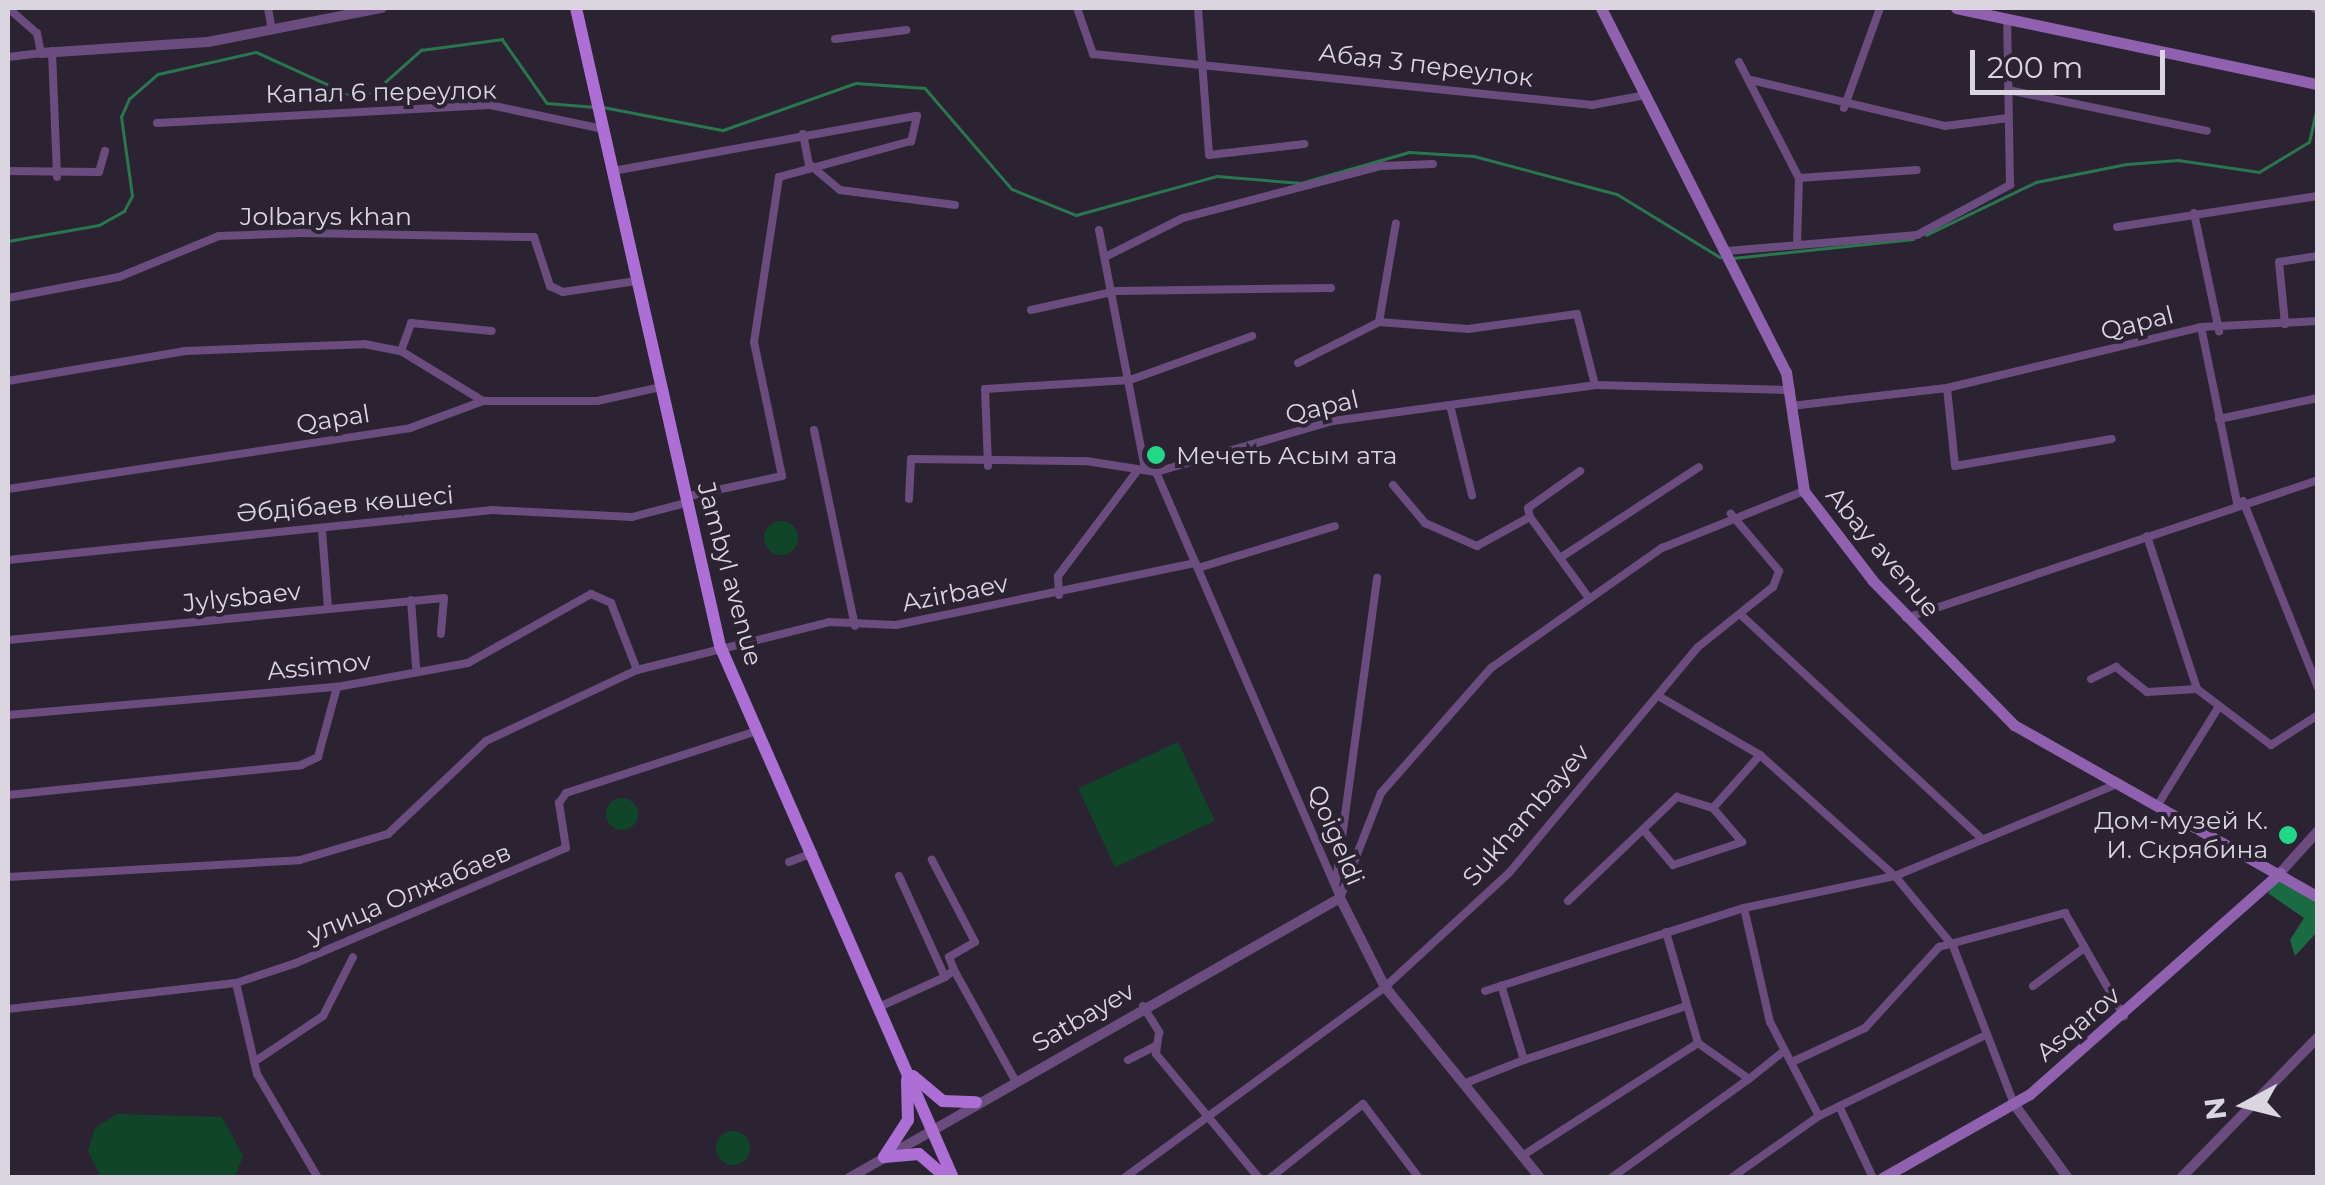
<!DOCTYPE html>
<html>
<head>
<meta charset="utf-8">
<style>
	body { margin:0 }
	#map { position:relative; width:2325px; height:1185px; overflow:hidden; background:#2c2332; font-family:Montserrat,sans-serif }
	div>[style] { position:absolute }
	[style*='--x'] { left:calc(var(--x)*1px); top:calc(var(--y)*1px); width:calc(var(--w)*1px); rotate:calc(var(--a)*1deg) }
	.green>* { inset:0; background:#11452a; transform-origin:0 0 }
	.round { border-radius:50% }
	.forest>* { inset:0; background:#1a6b43 }
	.stream>* { height:2.5px; margin:-1.25px; padding:0 1.25px; transform-origin:1.25px; border-radius:1.25px; background:#29774e }
	.minor>* { height:8px; margin:-4px; padding:0 4px; transform-origin:4px; border-radius:4px; background:#6a4d7e }
	.tertiary>* { height:10px; margin:-5px; padding:0 5px; transform-origin:5px; border-radius:5px; background:#6a4d7e }
	.secondary>* { height:11px; margin:-5.5px; padding:0 5.5px; transform-origin:5.5px; border-radius:5.5px; background:#9061af }
	.primary>* { height:12px; margin:-6px; padding:0 6px; transform-origin:6px; border-radius:6px; background:#ad6fd5 }
	.dots>* { width:28px; height:28px; translate:-50% -50%; box-sizing:border-box; border:5px solid #2c2332; border-radius:50% }
	span { translate:-50% -50%; white-space:nowrap; text-align:center; line-height:1.15; -webkit-text-stroke:8px #2c2332; paint-order:stroke }
	.street-label { font-size:25px; color:#dbd5e0 }
	.poi-label { font-size:25px; color:#dbd5e0 }
	.left { translate:0 -50%; text-align:left }
	.right { translate:-100% -50%; text-align:right }
	.frame { position:absolute; inset:0; border:10px solid #dbd5e0; pointer-events:none }
	.north { position:absolute; left:2195px; top:1055px; width:100px; height:100px; -webkit-text-stroke:8px #2c2332; paint-order:stroke; rotate:263deg; font-size:28px; font-weight:700; line-height:40px; text-align:center; color:#dbd5e0 }
	.north::after { content:''; display:block; margin:auto; width:35px; height:45px; background:#dbd5e0; clip-path:polygon(50% 0,100% 100%,50% 72%,0 100%) }
	.scale { position:absolute; left:1970px; top:50px; width:195px; height:45px; box-sizing:border-box; border:5px solid #dbd5e0; border-top:0; padding-left:12px; font-size:30px; line-height:35px; white-space:nowrap; color:#dbd5e0; -webkit-text-stroke:8px #2c2332; paint-order:stroke }
</style>
</head>
<body>
<div id="map">
	<div class="green">
		<div class="round" style="left:764px;top:521px;width:34px;height:34px"></div>
		<div style="left:1178px;top:742px;width:87px;height:110px;rotate:65deg"></div>
		<div class="round" style="left:606px;top:798px;width:32px;height:32px"></div>
		<div style="clip-path:polygon(117px 1114px,222px 1117px,243px 1156px,235px 1177px,101px 1177px,88px 1151px,95px 1128px)"></div>
		<div class="round" style="left:716px;top:1131px;width:34px;height:34px"></div>
	</div>
	<div class="forest">
		<div style="clip-path:polygon(2284px 870px,2317px 899px,2317px 932px,2295px 956px,2290px 940px,2304px 918px,2268px 893px)"></div>
	</div>
	<div class="stream">
		<div style="--x:603;--y:107;--w:122;--a:10.9"></div>
		<div style="--x:723;--y:130;--w:141;--a:-19.5"></div>
		<div style="--x:856;--y:83;--w:69;--a:4.1"></div>
		<div style="--x:925;--y:88;--w:133;--a:49.3"></div>
		<div style="--x:1012;--y:189;--w:69;--a:22.1"></div>
		<div style="--x:1076;--y:215;--w:146;--a:-15.5"></div>
		<div style="--x:1217;--y:176;--w:84;--a:4.8"></div>
		<div style="--x:1301;--y:183;--w:112;--a:-16"></div>
		<div style="--x:1409;--y:152;--w:65;--a:3.5"></div>
		<div style="--x:1474;--y:156;--w:148;--a:14.9"></div>
		<div style="--x:1617;--y:194;--w:121;--a:31.5"></div>
		<div style="--x:1926;--y:235;--w:122;--a:-25.7"></div>
		<div style="--x:2036;--y:182;--w:93;--a:-11.2"></div>
		<div style="--x:2127;--y:164;--w:51;--a:-4.5"></div>
		<div style="--x:2178;--y:160;--w:82;--a:8.4"></div>
		<div style="--x:2259;--y:172;--w:58;--a:-31"></div>
		<div style="--x:2309;--y:142;--w:39;--a:-77"></div>
		<div style="--x:8;--y:241;--w:92;--a:-10"></div>
		<div style="--x:99;--y:225;--w:29;--a:-29"></div>
		<div style="--x:124;--y:211;--w:17;--a:-62"></div>
		<div style="--x:132;--y:196;--w:80;--a:-97.9"></div>
		<div style="--x:121;--y:117;--w:20;--a:-66"></div>
		<div style="--x:129;--y:99;--w:38;--a:-41"></div>
		<div style="--x:158;--y:74;--w:100;--a:-12.7"></div>
		<div style="--x:256;--y:52;--w:104;--a:24.4"></div>
		<div style="--x:351;--y:95;--w:24;--a:-9"></div>
		<div style="--x:375;--y:91;--w:62;--a:-41.7"></div>
		<div style="--x:421;--y:50;--w:82;--a:-7.7"></div>
		<div style="--x:502;--y:39;--w:78;--a:54.9"></div>
		<div style="--x:547;--y:103;--w:48;--a:4.8"></div>
		<div style="--x:1733;--y:258;--w:181;--a:-6"></div>
	</div>
	<div class="minor">
		<div style="--x:8;--y:8;--w:38;--a:41"></div>
		<div style="--x:37;--y:33;--w:20;--a:79"></div>
		<div style="--x:41;--y:53;--w:33;--a:173"></div>
		<div style="--x:268;--y:8;--w:23;--a:80"></div>
		<div style="--x:1077;--y:8;--w:49;--a:70.8"></div>
		<div style="--x:1093;--y:54;--w:502;--a:5.84"></div>
		<div style="--x:1592;--y:105;--w:55;--a:-10.5"></div>
		<div style="--x:1198;--y:8;--w:147;--a:85.7"></div>
		<div style="--x:1209;--y:155;--w:96;--a:-6.6"></div>
		<div style="--x:2314;--y:8;--w:4;--a:27"></div>
		<div style="--x:835;--y:39;--w:72;--a:-7.2"></div>
		<div style="--x:52;--y:51;--w:126;--a:87.7"></div>
		<div style="--x:1739;--y:62;--w:131;--a:62.7"></div>
		<div style="--x:1799;--y:178;--w:67;--a:91.7"></div>
		<div style="--x:1751;--y:80;--w:199;--a:13.3"></div>
		<div style="--x:1945;--y:126;--w:64;--a:-7.2"></div>
		<div style="--x:2008;--y:90;--w:203;--a:11.6"></div>
		<div style="--x:1844;--y:108;--w:106;--a:-70.2"></div>
		<div style="--x:157;--y:123;--w:333;--a:-3.1"></div>
		<div style="--x:490;--y:105;--w:116;--a:12"></div>
		<div style="--x:803;--y:134;--w:31;--a:79"></div>
		<div style="--x:809;--y:164;--w:40;--a:40"></div>
		<div style="--x:840;--y:190;--w:116;--a:7.4"></div>
		<div style="--x:8;--y:171;--w:91;--a:0.6"></div>
		<div style="--x:99;--y:172;--w:22;--a:-74"></div>
		<div style="--x:613;--y:171;--w:309;--a:-10.3"></div>
		<div style="--x:917;--y:116;--w:26;--a:103"></div>
		<div style="--x:911;--y:141;--w:137;--a:164.7"></div>
		<div style="--x:779;--y:177;--w:167;--a:98.6"></div>
		<div style="--x:754;--y:342;--w:137;--a:78.2"></div>
		<div style="--x:782;--y:476;--w:99;--a:167.8"></div>
		<div style="--x:1799;--y:178;--w:118;--a:-3.9"></div>
		<div style="--x:2194;--y:213;--w:121;--a:78"></div>
		<div style="--x:2117;--y:227;--w:203;--a:-8.8"></div>
		<div style="--x:1099;--y:230;--w:244;--a:79.1"></div>
		<div style="--x:1727;--y:251;--w:191;--a:-4.8"></div>
		<div style="--x:1917;--y:235;--w:106;--a:-28.3"></div>
		<div style="--x:2010;--y:185;--w:166;--a:-91"></div>
		<div style="--x:1107;--y:256;--w:85;--a:-26.6"></div>
		<div style="--x:1183;--y:218;--w:205;--a:-14.7"></div>
		<div style="--x:1381;--y:166;--w:52;--a:-2.2"></div>
		<div style="--x:8;--y:298;--w:113;--a:-10.7"></div>
		<div style="--x:119;--y:277;--w:108;--a:-22.3"></div>
		<div style="--x:219;--y:236;--w:81;--a:-2.1"></div>
		<div style="--x:300;--y:233;--w:234;--a:1"></div>
		<div style="--x:534;--y:237;--w:52;--a:71.9"></div>
		<div style="--x:550;--y:286;--w:14;--a:25"></div>
		<div style="--x:563;--y:292;--w:74;--a:-8.6"></div>
		<div style="--x:1031;--y:310;--w:88;--a:-12.5"></div>
		<div style="--x:1117;--y:291;--w:214;--a:-0.8"></div>
		<div style="--x:1379;--y:322;--w:100;--a:-80.3"></div>
		<div style="--x:2285;--y:324;--w:62;--a:-95.5"></div>
		<div style="--x:2279;--y:262;--w:39;--a:-9"></div>
		<div style="--x:2201;--y:327;--w:180;--a:78.4"></div>
		<div style="--x:401;--y:351;--w:30;--a:-70"></div>
		<div style="--x:411;--y:323;--w:81;--a:5.6"></div>
		<div style="--x:1298;--y:363;--w:91;--a:-26.8"></div>
		<div style="--x:1379;--y:322;--w:89;--a:4.5"></div>
		<div style="--x:1468;--y:329;--w:110;--a:-7.8"></div>
		<div style="--x:1577;--y:314;--w:73;--a:75.8"></div>
		<div style="--x:8;--y:381;--w:180;--a:-9.6"></div>
		<div style="--x:185;--y:351;--w:179;--a:-2.2"></div>
		<div style="--x:364;--y:344;--w:38;--a:11"></div>
		<div style="--x:401;--y:351;--w:96;--a:31.4"></div>
		<div style="--x:1947;--y:388;--w:78;--a:84.1"></div>
		<div style="--x:1955;--y:466;--w:159;--a:-9.8"></div>
		<div style="--x:1450;--y:405;--w:93;--a:76.3"></div>
		<div style="--x:1791;--y:406;--w:157;--a:-6.6"></div>
		<div style="--x:1947;--y:388;--w:261;--a:-13.5"></div>
		<div style="--x:2201;--y:327;--w:117;--a:-2.9"></div>
		<div style="--x:2219;--y:419;--w:101;--a:-12"></div>
		<div style="--x:814;--y:430;--w:200;--a:78.2"></div>
		<div style="--x:988;--y:466;--w:77;--a:-92.2"></div>
		<div style="--x:985;--y:389;--w:145;--a:-3.6"></div>
		<div style="--x:1130;--y:380;--w:130;--a:-19.8"></div>
		<div style="--x:1156;--y:472;--w:464;--a:66.6"></div>
		<div style="--x:1393;--y:485;--w:50;--a:49.9"></div>
		<div style="--x:1425;--y:523;--w:57;--a:23.9"></div>
		<div style="--x:1477;--y:546;--w:60;--a:-28.7"></div>
		<div style="--x:1530;--y:517;--w:95;--a:54"></div>
		<div style="--x:8;--y:489;--w:407;--a:-8.6"></div>
		<div style="--x:410;--y:428;--w:78;--a:-20.3"></div>
		<div style="--x:483;--y:401;--w:114;--a:0"></div>
		<div style="--x:597;--y:401;--w:66;--a:-12.3"></div>
		<div style="--x:909;--y:499;--w:40;--a:-87.1"></div>
		<div style="--x:911;--y:459;--w:175;--a:0.7"></div>
		<div style="--x:1086;--y:461;--w:71;--a:8.9"></div>
		<div style="--x:1156;--y:472;--w:184;--a:-16.1"></div>
		<div style="--x:1333;--y:421;--w:264;--a:-7.8"></div>
		<div style="--x:1595;--y:385;--w:196;--a:1.5"></div>
		<div style="--x:2243;--y:501;--w:201;--a:68.1"></div>
		<div style="--x:1530;--y:517;--w:9;--a:-103"></div>
		<div style="--x:1528;--y:508;--w:64;--a:-35.4"></div>
		<div style="--x:322;--y:530;--w:78;--a:85.6"></div>
		<div style="--x:2147;--y:536;--w:161;--a:71.9"></div>
		<div style="--x:2197;--y:689;--w:93;--a:37.1"></div>
		<div style="--x:2271;--y:745;--w:56;--a:-32.6"></div>
		<div style="--x:1560;--y:558;--w:166;--a:-33.2"></div>
		<div style="--x:8;--y:560;--w:487;--a:-5.9"></div>
		<div style="--x:492;--y:510;--w:140;--a:2.9"></div>
		<div style="--x:632;--y:517;--w:56;--a:-14.5"></div>
		<div style="--x:1198;--y:568;--w:143;--a:-17"></div>
		<div style="--x:1059;--y:595;--w:19;--a:-93"></div>
		<div style="--x:1058;--y:576;--w:133;--a:-53"></div>
		<div style="--x:411;--y:600;--w:67;--a:85.7"></div>
		<div style="--x:1740;--y:614;--w:330;--a:42.9"></div>
		<div style="--x:1906;--y:618;--w:434;--a:-18.5"></div>
		<div style="--x:8;--y:640;--w:438;--a:-5.5"></div>
		<div style="--x:444;--y:598;--w:36;--a:95"></div>
		<div style="--x:2091;--y:679;--w:28;--a:-26"></div>
		<div style="--x:2116;--y:667;--w:40;--a:39"></div>
		<div style="--x:2147;--y:692;--w:50;--a:-3.4"></div>
		<div style="--x:1660;--y:697;--w:116;--a:30.1"></div>
		<div style="--x:1760;--y:755;--w:181;--a:41.9"></div>
		<div style="--x:1895;--y:876;--w:91;--a:50.4"></div>
		<div style="--x:1953;--y:946;--w:169;--a:68.9"></div>
		<div style="--x:8;--y:715;--w:330;--a:-4.9"></div>
		<div style="--x:337;--y:687;--w:133;--a:-10.4"></div>
		<div style="--x:468;--y:663;--w:141;--a:-29.3"></div>
		<div style="--x:591;--y:594;--w:22;--a:24"></div>
		<div style="--x:611;--y:603;--w:72;--a:68.8"></div>
		<div style="--x:8;--y:795;--w:295;--a:-5.8"></div>
		<div style="--x:301;--y:765;--w:19;--a:-25"></div>
		<div style="--x:318;--y:757;--w:73;--a:-74.8"></div>
		<div style="--x:2157;--y:806;--w:115;--a:-58.1"></div>
		<div style="--x:1646;--y:833;--w:42;--a:49.8"></div>
		<div style="--x:1673;--y:865;--w:73;--a:-18.4"></div>
		<div style="--x:1742;--y:842;--w:45;--a:-130.5"></div>
		<div style="--x:789;--y:862;--w:26;--a:-21"></div>
		<div style="--x:899;--y:876;--w:111;--a:65.5"></div>
		<div style="--x:8;--y:877;--w:292;--a:-3.3"></div>
		<div style="--x:300;--y:860;--w:92;--a:-16.5"></div>
		<div style="--x:388;--y:834;--w:135;--a:-43.5"></div>
		<div style="--x:486;--y:741;--w:167;--a:-25.2"></div>
		<div style="--x:637;--y:670;--w:198;--a:-14"></div>
		<div style="--x:829;--y:622;--w:67;--a:2.6"></div>
		<div style="--x:896;--y:625;--w:306;--a:-11.7"></div>
		<div style="--x:1336;--y:882;--w:307;--a:-82.3"></div>
		<div style="--x:1340;--y:898;--w:113;--a:-68.7"></div>
		<div style="--x:1381;--y:793;--w:167;--a:-48.7"></div>
		<div style="--x:1491;--y:668;--w:209;--a:-35.1"></div>
		<div style="--x:1662;--y:548;--w:153;--a:-21.9"></div>
		<div style="--x:1568;--y:901;--w:151;--a:-43.7"></div>
		<div style="--x:1677;--y:797;--w:38;--a:17"></div>
		<div style="--x:1713;--y:808;--w:71;--a:-48.4"></div>
		<div style="--x:1744;--y:908;--w:117;--a:77.2"></div>
		<div style="--x:1770;--y:1022;--w:106;--a:62.5"></div>
		<div style="--x:1666;--y:932;--w:116;--a:73.9"></div>
		<div style="--x:1698;--y:1043;--w:62;--a:35.2"></div>
		<div style="--x:1749;--y:1079;--w:45;--a:-38.7"></div>
		<div style="--x:954;--y:970;--w:126;--a:61"></div>
		<div style="--x:236;--y:983;--w:93;--a:77"></div>
		<div style="--x:257;--y:1074;--w:121;--a:59.6"></div>
		<div style="--x:2033;--y:986;--w:64;--a:-36.7"></div>
		<div style="--x:1485;--y:991;--w:272;--a:-17.8"></div>
		<div style="--x:1744;--y:908;--w:154;--a:-12"></div>
		<div style="--x:1895;--y:876;--w:235;--a:-22.5"></div>
		<div style="--x:1143;--y:1006;--w:31;--a:58"></div>
		<div style="--x:1159;--y:1032;--w:22;--a:98"></div>
		<div style="--x:1156;--y:1054;--w:161;--a:50.3"></div>
		<div style="--x:879;--y:1007;--w:72;--a:-24.4"></div>
		<div style="--x:945;--y:977;--w:11;--a:-38"></div>
		<div style="--x:954;--y:970;--w:14;--a:-111"></div>
		<div style="--x:949;--y:957;--w:30;--a:-30"></div>
		<div style="--x:975;--y:942;--w:93;--a:-117.7"></div>
		<div style="--x:8;--y:1009;--w:229;--a:-6.5"></div>
		<div style="--x:236;--y:983;--w:63;--a:-18.4"></div>
		<div style="--x:296;--y:963;--w:293;--a:-23.1"></div>
		<div style="--x:566;--y:848;--w:46;--a:-98.8"></div>
		<div style="--x:559;--y:803;--w:12;--a:-55"></div>
		<div style="--x:566;--y:793;--w:201;--a:-18"></div>
		<div style="--x:1128;--y:1060;--w:30;--a:-27"></div>
		<div style="--x:1524;--y:1060;--w:171;--a:-18.4"></div>
		<div style="--x:254;--y:1062;--w:83;--a:-33.7"></div>
		<div style="--x:323;--y:1016;--w:66;--a:-63"></div>
		<div style="--x:1792;--y:1062;--w:81;--a:-25"></div>
		<div style="--x:1865;--y:1028;--w:110;--a:-47.6"></div>
		<div style="--x:1939;--y:947;--w:131;--a:-15.1"></div>
		<div style="--x:2065;--y:913;--w:119;--a:60.2"></div>
		<div style="--x:1463;--y:1084;--w:66;--a:-21.5"></div>
		<div style="--x:1524;--y:1060;--w:78;--a:-107"></div>
		<div style="--x:1839;--y:1106;--w:80;--a:64.7"></div>
		<div style="--x:1522;--y:1156;--w:209;--a:-32.7"></div>
		<div style="--x:1124;--y:1178;--w:323;--a:-36.2"></div>
		<div style="--x:1385;--y:987;--w:168;--a:-42.6"></div>
		<div style="--x:1509;--y:873;--w:295;--a:-50.1"></div>
		<div style="--x:1698;--y:647;--w:96;--a:-38.7"></div>
		<div style="--x:1773;--y:587;--w:17;--a:-69"></div>
		<div style="--x:1779;--y:571;--w:75;--a:-130.1"></div>
		<div style="--x:1270;--y:1178;--w:119;--a:-38.5"></div>
		<div style="--x:1363;--y:1104;--w:93;--a:52.9"></div>
		<div style="--x:1611;--y:1178;--w:170;--a:-35.7"></div>
		<div style="--x:1731;--y:1178;--w:108;--a:-35.2"></div>
		<div style="--x:1819;--y:1116;--w:186;--a:-25.9"></div>
	</div>
	<div class="tertiary">
		<div style="--x:41;--y:53;--w:167;--a:-3.8"></div>
		<div style="--x:208;--y:42;--w:177;--a:-11.1"></div>
		<div style="--x:2280;--y:873;--w:57;--a:-47.9"></div>
		<div style="--x:2014;--y:1104;--w:92;--a:53.9"></div>
		<div style="--x:849;--y:1178;--w:565;--a:-29.69"></div>
		<div style="--x:1340;--y:898;--w:100;--a:63.2"></div>
		<div style="--x:1385;--y:987;--w:246;--a:50.9"></div>
		<div style="--x:2181;--y:1178;--w:197;--a:-45.8"></div>
	</div>
	<div class="secondary">
		<div style="--x:1601;--y:8;--w:408;--a:63.1"></div>
		<div style="--x:1786;--y:372;--w:120;--a:81.4"></div>
		<div style="--x:1804;--y:491;--w:113;--a:52.5"></div>
		<div style="--x:1873;--y:581;--w:202;--a:45.6"></div>
		<div style="--x:2014;--y:725;--w:349;--a:29.5"></div>
		<div style="--x:1956;--y:8;--w:370;--a:11.9"></div>
		<div style="--x:1882;--y:1178;--w:170;--a:-29.6"></div>
		<div style="--x:2030;--y:1094;--w:334;--a:-41.5"></div>
	</div>
	<div class="primary">
		<div style="--x:576;--y:8;--w:654;--a:77.28"></div>
		<div style="--x:720;--y:646;--w:581;--a:66.35"></div>
		<div style="--x:913;--y:1076;--w:39;--a:40"></div>
		<div style="--x:943;--y:1101;--w:33;--a:2"></div>
		<div style="--x:907;--y:1080;--w:40;--a:88.6"></div>
		<div style="--x:908;--y:1120;--w:44;--a:123"></div>
		<div style="--x:884;--y:1157;--w:35;--a:-5"></div>
		<div style="--x:919;--y:1154;--w:37;--a:41"></div>
	</div>
	<div class="dots">
		<div style="left:1156px;top:455px;background:#22d887"></div>
		<div style="left:2288px;top:835px;background:#22d887"></div>
	</div>
	<div class="street-label">
		<span style="left:1426px;top:65px;rotate:7deg">Абая 3 переулок</span>
		<span style="left:381px;top:92px;rotate:-1deg">Капал 6 переулок</span>
		<span style="left:326px;top:216px">Jolbarys khan</span>
		<span style="left:2137px;top:323px;rotate:-14deg">Qapal</span>
		<span style="left:1322px;top:407px;rotate:-13deg">Qapal</span>
		<span style="left:333px;top:419px;rotate:-9deg">Qapal</span>
		<span style="left:345px;top:504px;rotate:-5deg">Әбдібаев көшесі</span>
		<span style="left:1883px;top:552px;rotate:50deg">Abay avenue</span>
		<span style="left:730px;top:574px;rotate:75deg">Jambyl avenue</span>
		<span style="left:955px;top:593px;rotate:-11deg">Azirbaev</span>
		<span style="left:242px;top:597px;rotate:-6deg">Jylysbaev</span>
		<span style="left:319px;top:666px;rotate:-6deg">Assimov</span>
		<span style="left:1526px;top:815px;rotate:-49deg">Sukhambayev</span>
		<span style="left:1336px;top:835px;rotate:67deg">Qoigeldi</span>
		<span style="left:409px;top:893px;rotate:-23deg">улица Олжабаев</span>
		<span style="left:1083px;top:1017px;rotate:-30deg">Satbayev</span>
		<span style="left:2078px;top:1024px;rotate:-40deg">Asqarov</span>
	</div>
	<div class="poi-label">
		<span class="left" style="left:1176px;top:455px">Мечеть Асым ата</span>
		<span class="right" style="left:2268px;top:835px">Дом-музей К.<br>И. Скрябина</span>
	</div>
	<div class="frame"></div>
	<div class="north">N</div>
	<div class="scale">200 m</div>
</div>
</body>
</html>
